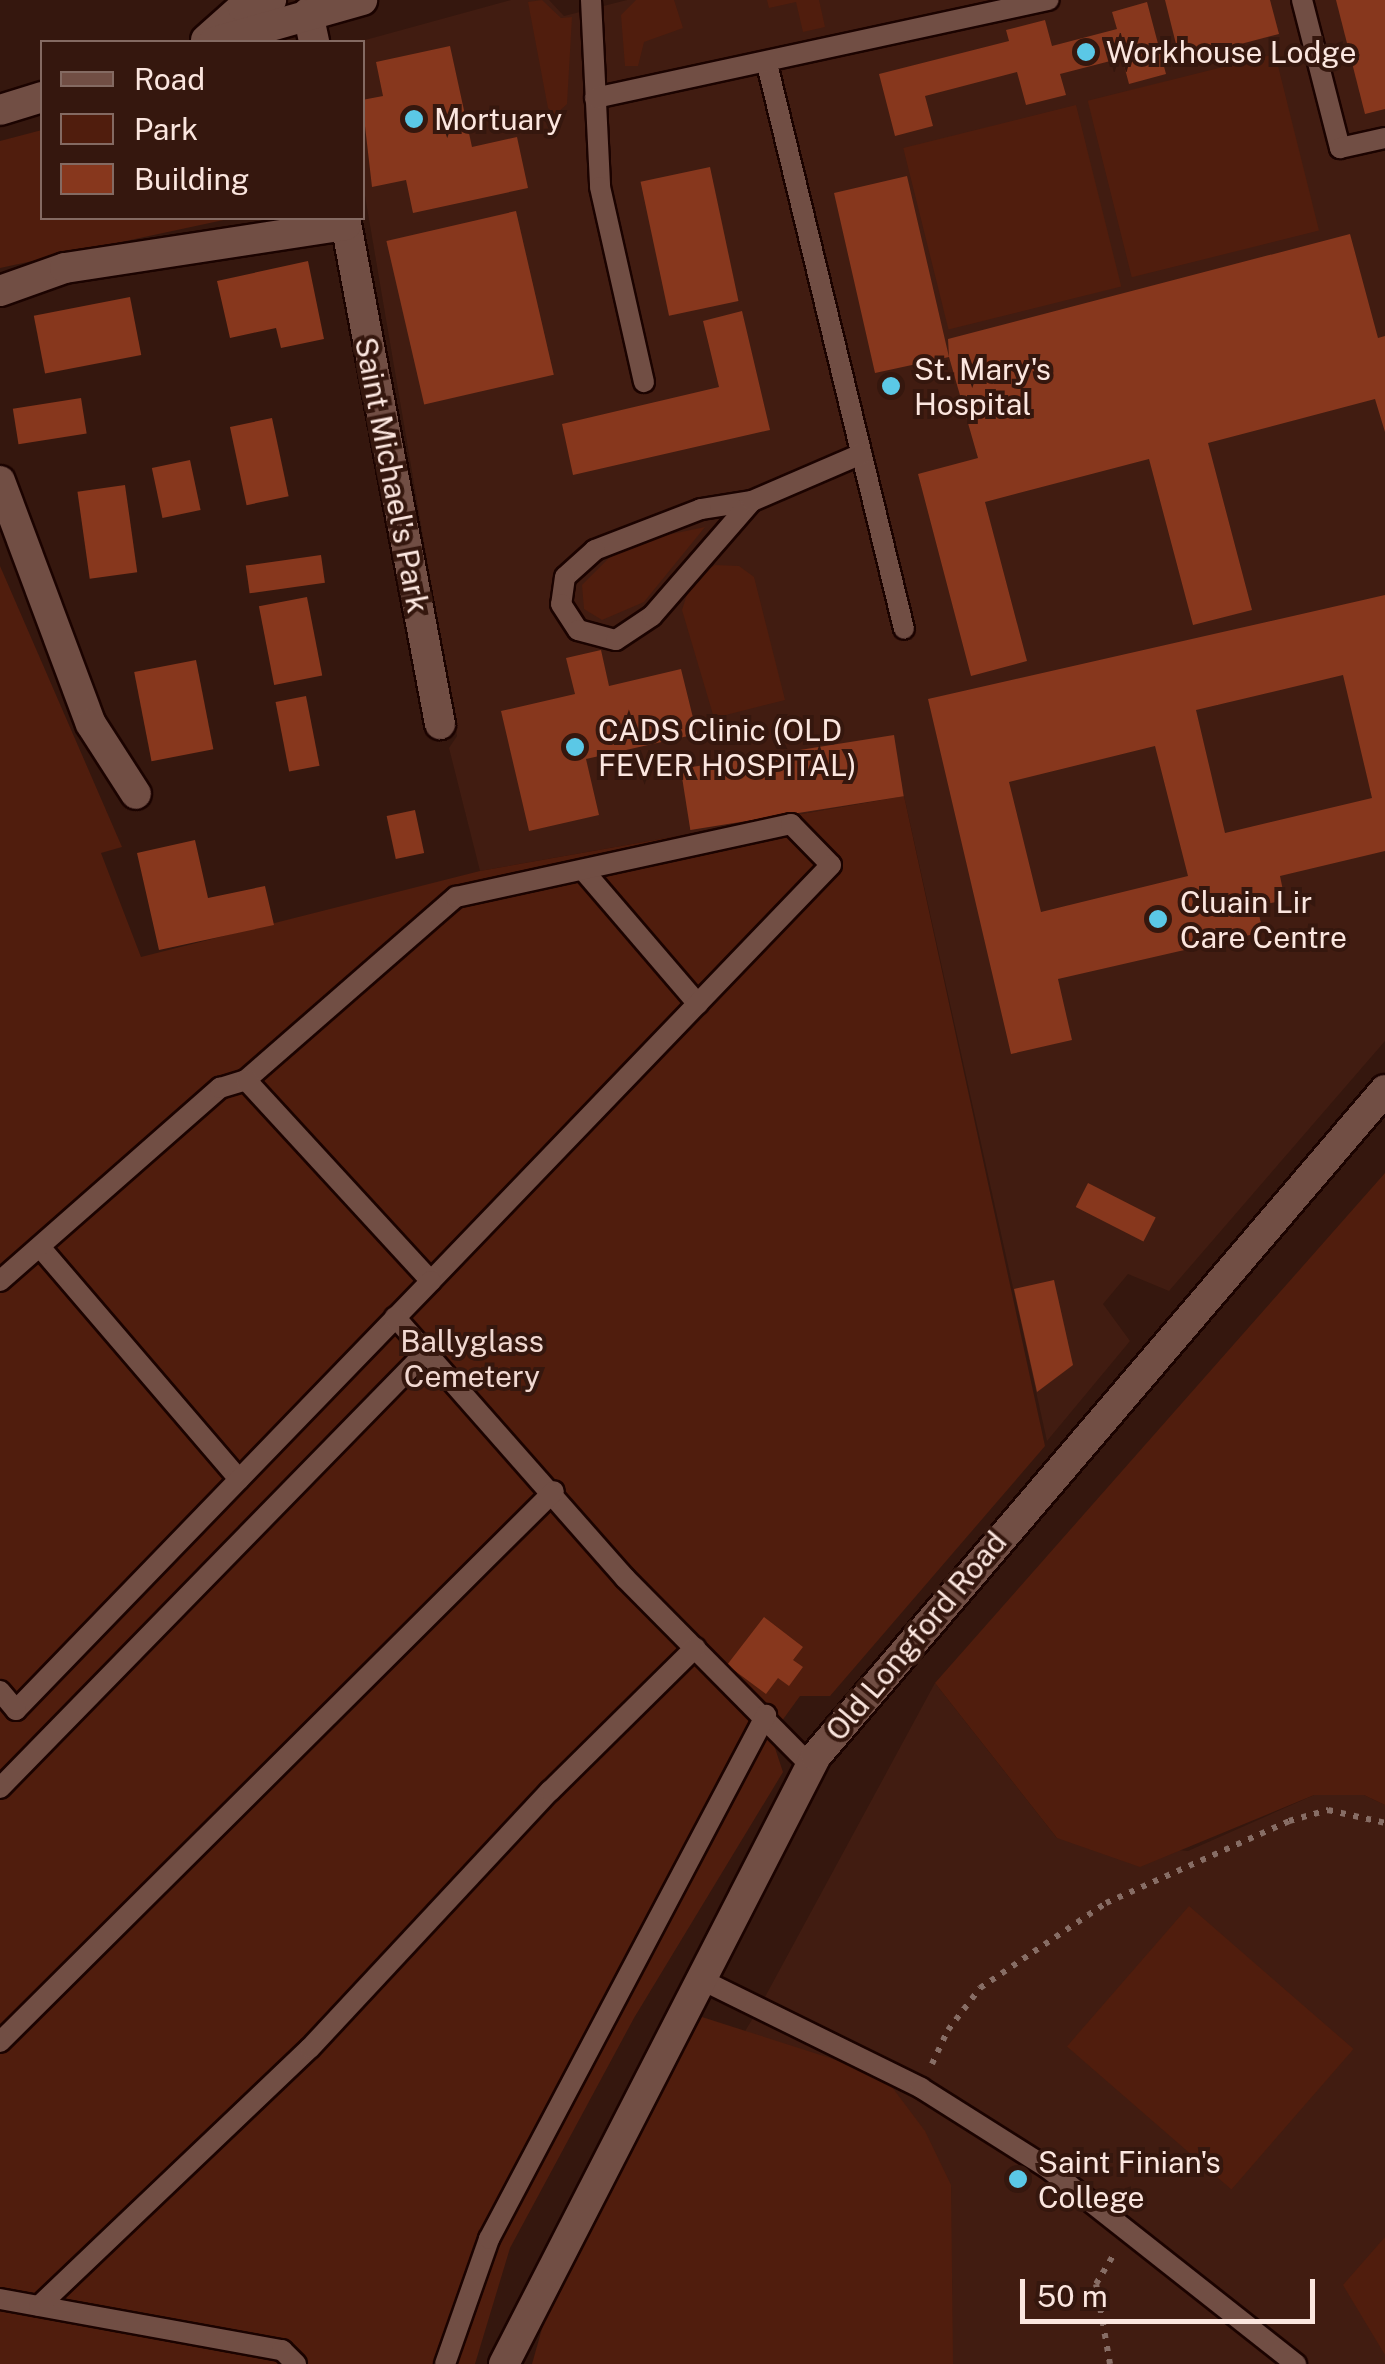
<!DOCTYPE html>
<html>
<head>
<meta charset="utf-8">
<style>
	body { margin:0 }
	#map { position:relative; width:1385px; height:2364px; overflow:hidden; background:#35170e; font-family:"Public Sans",sans-serif }
	div>[style] { position:absolute }
	[style*='--x'] { left:calc(var(--x)*1px); top:calc(var(--y)*1px); width:calc(var(--w)*1px); rotate:calc(var(--a)*1deg) }
	.built>* { inset:0; background:#411c11 }
	.green>* { inset:0; background:#501d0d; transform-origin:0 0 }
	.building>* { inset:0; background:#87371d; transform-origin:0 0 }
	.path>* { height:6px; margin-top:-3px; transform-origin:0; background:repeating-linear-gradient(90deg,#876d65 0 5px,transparent 0 13px) }
	.roads { filter:drop-shadow(2px 0 #1b0300) drop-shadow(-2px 0 #1b0300) drop-shadow(0 2px #1b0300) drop-shadow(0 -2px #1b0300) }
	.service>* { height:20px; margin:-10px; padding:0 10px; transform-origin:10px; border-radius:10px; background:#714e44 }
	.minor>* { height:30px; margin:-15px; padding:0 15px; transform-origin:15px; border-radius:15px; background:#714e44 }
	.tertiary>* { height:30px; margin:-15px; padding:0 15px; transform-origin:15px; border-radius:15px; background:#714e44 }
	.secondary>* { height:30px; margin:-15px; padding:0 15px; transform-origin:15px; border-radius:15px; background:#714e44 }
	.dots>* { width:28px; height:28px; translate:-50% -50%; box-sizing:border-box; border:5px solid #35170e; border-radius:50% }
	span { translate:-50% -50%; white-space:nowrap; text-align:center; line-height:1.15; -webkit-text-stroke:8px #35170e; paint-order:stroke }
	.poi-label { font-size:30px; color:#fbe6df }
	.left { translate:0 -50%; text-align:left }
	.street-label { font-size:30px; color:#fbe6df }
	.park-label { font-size:30px; color:#f1d8d1 }
	.legend { position:absolute; left:40px; top:40px; width:325px; height:180px; box-sizing:border-box; background:#35170e; border:2px solid #846a62; margin:0; padding:12px 18px; list-style:none; font-size:30px; color:#fbe6df }
	.legend li { display:flex; align-items:center; gap:20px; height:50px }
	.legend b { width:50px; border:2px solid #846a62 }
	.scale { position:absolute; left:1020px; top:2279px; width:295px; height:45px; box-sizing:border-box; border:5px solid #fbe6df; border-top:0; padding-left:12px; font-size:30px; line-height:35px; white-space:nowrap; color:#fbe6df; -webkit-text-stroke:8px #35170e; paint-order:stroke }
</style>
</head>
<body>
<div id="map">
	<div class="built">
		<div style="clip-path:polygon(511px 0,549px 0,564px 16px,627px 0,1385px 0,1385px 1041px,1169px 1291px,1128px 1274px,1103px 1304px,1130px 1341px,1047px 1441px,904px 796px,480px 871px,449px 748px,457px 736px,363px 184px,358px 42px)"></div>
		<div style="clip-path:polygon(935px 1683px,1057px 1838px,1188px 1851px,1314px 1795px,1364px 1795px,1385px 1805px,1385px 2364px,540px 2364px,758px 2010px)"></div>
	</div>
	<div class="green">
		<div style="clip-path:polygon(542px 0,561px 18px,572px 17px,567px 104px,555px 115px,548px 108px,528px 2px)"></div>
		<div style="clip-path:polygon(636px 0,674px 0,683px 28px,644px 42px,638px 66px,625px 66px,621px 15px)"></div>
		<div style="clip-path:polygon(767px 0,819px 0,825px 27px,803px 32px,796px 2px,769px 8px)"></div>
		<div style="left:1275px;top:54px;width:182px;height:193px;rotate:76deg"></div>
		<div style="left:1076px;top:105px;width:187px;height:178px;rotate:76deg"></div>
		<div style="clip-path:polygon(42px 130px,42px 218px,233px 218px,0 268px,0 141px)"></div>
		<div style="clip-path:polygon(705px 527px,644px 602px,602px 620px,584px 609px,582px 585px,610px 557px,643px 540px)"></div>
		<div style="clip-path:polygon(715px 565px,739px 566px,754px 577px,785px 700px,714px 718px,682px 610px,691px 581px)"></div>
		<div style="clip-path:polygon(0 566px,122px 847px,101px 853px,141px 957px,480px 871px,904px 796px,1045px 1446px,830px 1696px,800px 1696px,771px 1736px,783px 1772px,634px 2018px,510px 2248px,475px 2364px,0 2364px)"></div>
		<div style="clip-path:polygon(1385px 1173px,1385px 1805px,1364px 1795px,1314px 1795px,1140px 1867px,1057px 1838px,935px 1683px)"></div>
		<div style="left:1189px;top:1906px;width:218px;height:186px;rotate:41deg"></div>
		<div style="clip-path:polygon(702px 2017px,883px 2075px,925px 2131px,951px 2185px,953px 2364px,532px 2364px,547px 2311px,637px 2128px)"></div>
		<div style="clip-path:polygon(1385px 2237px,1385px 2355px,1343px 2285px)"></div>
	</div>
	<div class="building">
		<div style="clip-path:polygon(1165px 0,1270px 0,1279px 34px,1180px 60px)"></div>
		<div style="clip-path:polygon(1336px 0,1385px 0,1385px 109px,1365px 114px)"></div>
		<div style="clip-path:polygon(1147px 2px,1166px 74px,1129px 84px,1122px 58px,1060px 74px,1066px 95px,1026px 105px,1017px 72px,925px 96px,933px 126px,895px 136px,879px 74px,1009px 41px,1006px 30px,1045px 20px,1052px 46px,1117px 29px,1112px 12px)"></div>
		<div style="clip-path:polygon(450px 46px,472px 147px,517px 137px,528px 188px,413px 213px,406px 180px,372px 187px,362px 100px,383px 96px,376px 62px)"></div>
		<div style="left:710px;top:167px;width:137px;height:71px;rotate:78deg"></div>
		<div style="clip-path:polygon(907px 176px,949px 357px,948px 339px,1350px 234px,1378px 338px,1385px 336px,1385px 432px,1375px 399px,1208px 443px,1252px 610px,1193px 625px,1149px 459px,985px 502px,1027px 661px,971px 676px,918px 474px,978px 458px,949px 357px,875px 373px,834px 193px)"></div>
		<div style="left:516px;top:211px;width:168px;height:133px;rotate:77deg"></div>
		<div style="clip-path:polygon(308px 261px,324px 339px,281px 348px,276px 328px,230px 338px,217px 281px)"></div>
		<div style="left:130px;top:297px;width:59px;height:98px;rotate:79deg"></div>
		<div style="clip-path:polygon(742px 311px,770px 430px,573px 475px,562px 424px,719px 387px,703px 321px)"></div>
		<div style="left:81px;top:398px;width:36px;height:69px;rotate:81deg"></div>
		<div style="left:272px;top:418px;width:80px;height:43px;rotate:78deg"></div>
		<div style="left:190px;top:460px;width:51px;height:39px;rotate:78deg"></div>
		<div style="left:125px;top:485px;width:88px;height:48px;rotate:82deg"></div>
		<div style="left:321px;top:555px;width:28px;height:76px;rotate:82deg"></div>
		<div style="clip-path:polygon(evenodd,1385px 595px,1385px 851px,1280px 876px,1285px 900px,1257px 906px,1263px 932px,1058px 979px,1072px 1040px,1011px 1054px,928px 699px,1385px 595px,1343px 675px,1372px 798px,1225px 833px,1196px 710px,1343px 675px,1385px 595px,1155px 746px,1188px 876px,1041px 912px,1009px 782px,1155px 746px)"></div>
		<div style="left:307px;top:597px;width:80px;height:49px;rotate:79deg"></div>
		<div style="clip-path:polygon(601px 650px,609px 686px,681px 669px,697px 734px,586px 759px,599px 815px,529px 831px,501px 711px,575px 694px,566px 658px)"></div>
		<div style="left:196px;top:660px;width:91px;height:63px;rotate:79deg"></div>
		<div style="left:306px;top:696px;width:71px;height:31px;rotate:79deg"></div>
		<div style="left:894px;top:735px;width:62px;height:216px;rotate:81deg"></div>
		<div style="left:415px;top:810px;width:44px;height:29px;rotate:78deg"></div>
		<div style="clip-path:polygon(195px 840px,208px 898px,265px 886px,274px 925px,159px 950px,137px 853px)"></div>
		<div style="left:1088px;top:1183px;width:76px;height:27px;rotate:27deg"></div>
		<div style="clip-path:polygon(1054px 1280px,1073px 1365px,1037px 1392px,1014px 1289px)"></div>
		<div style="clip-path:polygon(764px 1617px,803px 1647px,793px 1660px,803px 1667px,789px 1686px,778px 1678px,766px 1694px,727px 1665px)"></div>
	</div>
	<div class="path">
		<div style="--x:932;--y:2064;--w:38;--a:-65"></div>
		<div style="--x:948;--y:2030;--w:53;--a:-52.7"></div>
		<div style="--x:980;--y:1988;--w:152;--a:-34"></div>
		<div style="--x:1106;--y:1903;--w:201;--a:-24.1"></div>
		<div style="--x:1289;--y:1821;--w:41;--a:-15.8"></div>
		<div style="--x:1328;--y:1810;--w:58;--a:12.8"></div>
		<div style="--x:1110;--y:2364;--w:81;--a:-99.9"></div>
		<div style="--x:1096;--y:2284;--w:33;--a:-59"></div>
	</div>
	<div class="roads">
		<div class="service">
			<div style="--x:591;--y:0;--w:187;--a:87.2"></div>
			<div style="--x:600;--y:187;--w:200;--a:77.3"></div>
			<div style="--x:1302;--y:0;--w:153;--a:75.6"></div>
			<div style="--x:1340;--y:148;--w:46;--a:-12.5"></div>
			<div style="--x:767;--y:64;--w:581;--a:76.37"></div>
			<div style="--x:595;--y:98;--w:464;--a:-12.2"></div>
			<div style="--x:752;--y:501;--w:52;--a:171.1"></div>
			<div style="--x:701;--y:509;--w:114;--a:158.9"></div>
			<div style="--x:595;--y:550;--w:40;--a:138"></div>
			<div style="--x:565;--y:577;--w:27;--a:98"></div>
			<div style="--x:561;--y:604;--w:31;--a:57"></div>
			<div style="--x:578;--y:630;--w:39;--a:15"></div>
			<div style="--x:616;--y:640;--w:43;--a:-33.7"></div>
			<div style="--x:652;--y:616;--w:152;--a:-49"></div>
			<div style="--x:752;--y:501;--w:119;--a:-23.3"></div>
			<div style="--x:584;--y:871;--w:175;--a:49.4"></div>
			<div style="--x:246;--y:1080;--w:279;--a:-41.1"></div>
			<div style="--x:456;--y:897;--w:343;--a:-12.3"></div>
			<div style="--x:791;--y:824;--w:57;--a:45.7"></div>
			<div style="--x:831;--y:865;--w:577;--a:133.88"></div>
			<div style="--x:40;--y:1247;--w:306;--a:49.4"></div>
			<div style="--x:0;--y:1281;--w:293;--a:-41.3"></div>
			<div style="--x:220;--y:1088;--w:27;--a:-17"></div>
			<div style="--x:246;--y:1080;--w:273;--a:47.4"></div>
			<div style="--x:431;--y:1281;--w:597;--a:134.05"></div>
			<div style="--x:16;--y:1710;--w:25;--a:-130"></div>
			<div style="--x:395;--y:1317;--w:348;--a:48.6"></div>
			<div style="--x:625;--y:1578;--w:264;--a:45.3"></div>
			<div style="--x:0;--y:1788;--w:612;--a:-45.66"></div>
			<div style="--x:704;--y:1981;--w:242;--a:26.2"></div>
			<div style="--x:921;--y:2088;--w:151;--a:32.3"></div>
			<div style="--x:1049;--y:2169;--w:315;--a:38.3"></div>
			<div style="--x:0;--y:2042;--w:781;--a:-44.84"></div>
			<div style="--x:0;--y:2299;--w:287;--a:10.3"></div>
			<div style="--x:282;--y:2350;--w:20;--a:45"></div>
			<div style="--x:39;--y:2306;--w:374;--a:-43.6"></div>
			<div style="--x:310;--y:2048;--w:352;--a:-47"></div>
			<div style="--x:550;--y:1791;--w:204;--a:-44.6"></div>
			<div style="--x:445;--y:2364;--w:133;--a:-70.6"></div>
			<div style="--x:489;--y:2239;--w:593;--a:-62.14"></div>
		</div>
		<div class="minor">
			<div style="--x:308;--y:13;--w:30;--a:78"></div>
			<div style="--x:345;--y:218;--w:515;--a:79.37"></div>
			<div style="--x:0;--y:291;--w:69;--a:-19.5"></div>
			<div style="--x:65;--y:268;--w:284;--a:-8.7"></div>
			<div style="--x:0;--y:481;--w:259;--a:69.5"></div>
			<div style="--x:91;--y:724;--w:83;--a:57.3"></div>
		</div>
		<div class="tertiary">
			<div style="--x:504;--y:2364;--w:683;--a:-62.84"></div>
			<div style="--x:816;--y:1756;--w:876;--a:-49.49"></div>
		</div>
		<div class="secondary">
			<div style="--x:206;--y:40;--w:50;--a:-41.7"></div>
			<div style="--x:243;--y:7;--w:29;--a:-14"></div>
			<div style="--x:214;--y:42;--w:154;--a:-15.8"></div>
			<div style="--x:0;--y:110;--w:44;--a:-17.2"></div>
		</div>
	</div>
	<div class="dots">
		<div style="left:1086px;top:52px;background:#5bc8e6"></div>
		<div style="left:414px;top:119px;background:#5bc8e6"></div>
		<div style="left:891px;top:386px;background:#5bc8e6"></div>
		<div style="left:575px;top:747px;background:#5bc8e6"></div>
		<div style="left:1158px;top:919px;background:#5bc8e6"></div>
		<div style="left:1018px;top:2179px;background:#5bc8e6"></div>
	</div>
	<div class="poi-label">
		<span class="left" style="left:1106px;top:52px">Workhouse Lodge</span>
		<span class="left" style="left:434px;top:119px">Mortuary</span>
		<span class="left" style="left:914px;top:386px">St. Mary's<br>Hospital</span>
		<span class="left" style="left:598px;top:747px">CADS Clinic (OLD<br>FEVER HOSPITAL)</span>
		<span class="left" style="left:1180px;top:919px">Cluain Lir<br>Care Centre</span>
		<span class="left" style="left:1038px;top:2179px">Saint Finian's<br>College</span>
	</div>
	<div class="street-label">
		<span style="left:392px;top:475px;rotate:79deg">Saint Michael's Park</span>
		<span style="left:916px;top:1636px;rotate:-50deg">Old Longford Road</span>
	</div>
	<div class="park-label">
		<span style="left:472px;top:1358px">Ballyglass<br>Cemetery</span>
	</div>
	<ul class="legend">
	<li><b style="height:12px;background:#714e44"></b>Road</li>
	<li><b style="height:28px;background:#501d0d"></b>Park</li>
	<li><b style="height:28px;background:#87371d"></b>Building</li>
	</ul>
	<div class="scale">50 m</div>
</div>
</body>
</html>
